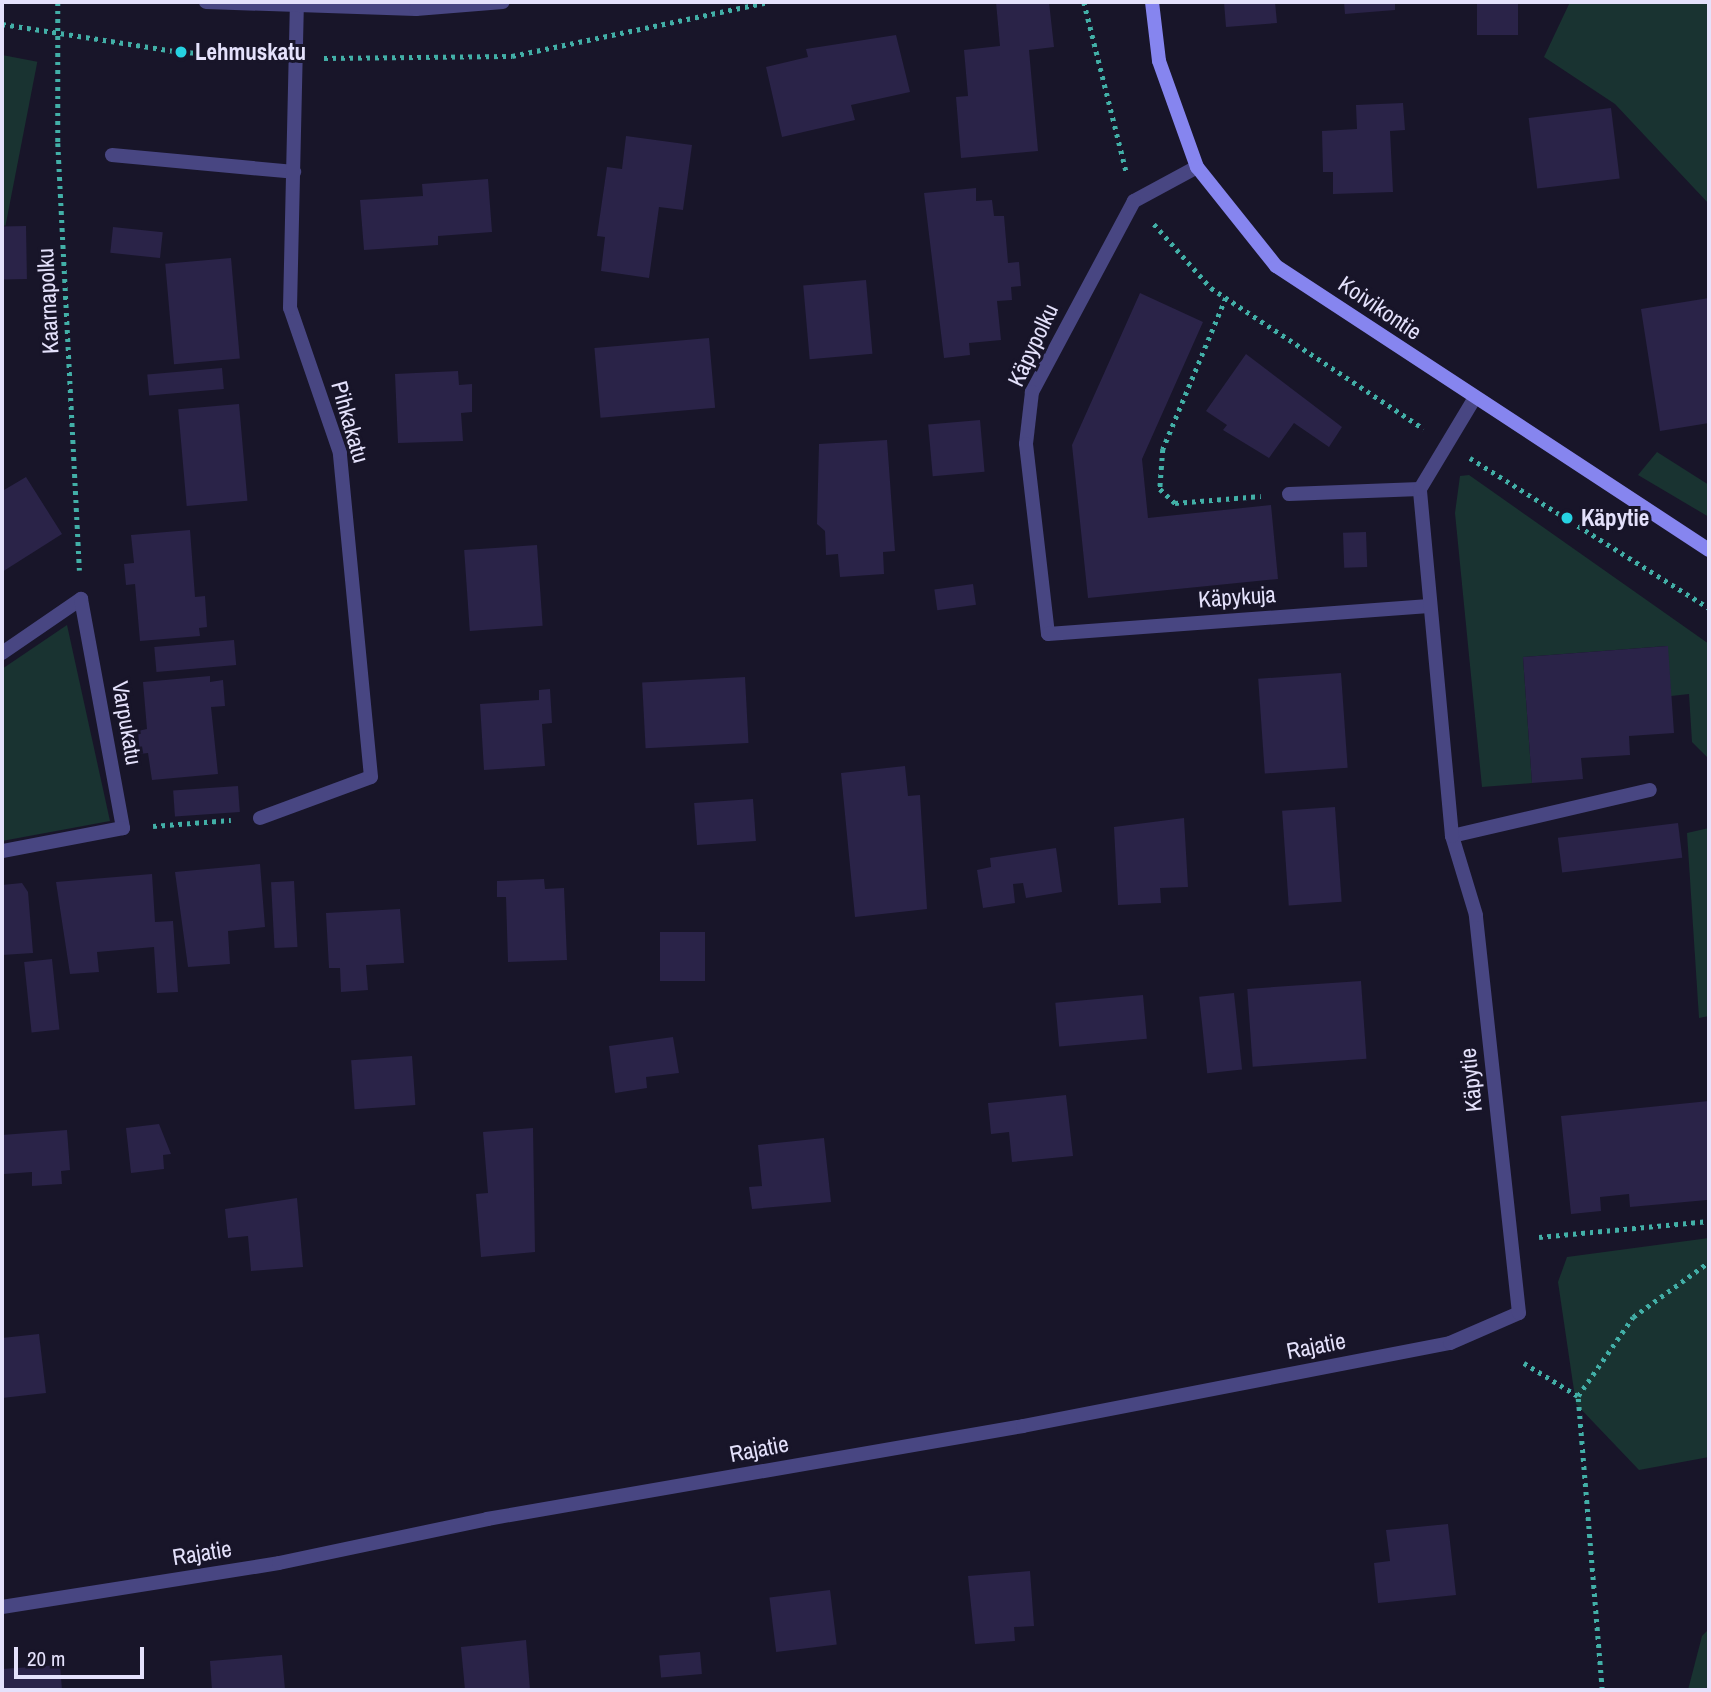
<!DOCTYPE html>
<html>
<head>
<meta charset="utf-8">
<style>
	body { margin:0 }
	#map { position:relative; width:1711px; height:1692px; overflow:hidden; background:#181529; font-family:"Archivo Narrow",sans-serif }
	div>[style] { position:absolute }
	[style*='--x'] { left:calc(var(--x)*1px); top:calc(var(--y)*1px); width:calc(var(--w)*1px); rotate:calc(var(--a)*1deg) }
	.green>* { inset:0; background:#193331; transform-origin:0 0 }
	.building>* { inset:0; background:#2a2348; transform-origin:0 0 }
	.path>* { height:4.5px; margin-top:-2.25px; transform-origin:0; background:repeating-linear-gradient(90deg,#42afa7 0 3.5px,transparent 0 8.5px) }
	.service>* { height:14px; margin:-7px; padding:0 7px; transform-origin:7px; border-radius:7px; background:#484682 }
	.minor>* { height:14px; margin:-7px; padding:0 7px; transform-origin:7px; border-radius:7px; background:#484682 }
	.tertiary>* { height:14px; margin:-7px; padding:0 7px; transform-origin:7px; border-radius:7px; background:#484682 }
	.secondary>* { height:14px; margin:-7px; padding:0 7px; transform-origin:7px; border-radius:7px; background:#8685ef }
	.dots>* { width:19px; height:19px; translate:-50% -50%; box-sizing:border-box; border:4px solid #181529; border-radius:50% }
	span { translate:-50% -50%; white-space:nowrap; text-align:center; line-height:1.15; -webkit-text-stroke:6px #181529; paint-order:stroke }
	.poi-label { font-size:23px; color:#e4e1fb; font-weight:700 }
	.left { translate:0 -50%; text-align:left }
	.street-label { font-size:23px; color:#e4e1fb }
	.frame { position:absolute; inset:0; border:4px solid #e4e1fb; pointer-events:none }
	.scale { position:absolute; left:14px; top:1647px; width:130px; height:32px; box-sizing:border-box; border:4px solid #e4e1fb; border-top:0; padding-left:9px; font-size:21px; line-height:24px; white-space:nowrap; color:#e4e1fb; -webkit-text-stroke:5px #181529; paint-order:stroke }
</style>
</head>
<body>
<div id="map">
	<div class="green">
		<div style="clip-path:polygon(1570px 2px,1709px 2px,1709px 204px,1615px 104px,1544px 57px)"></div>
		<div style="left:2px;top:55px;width:36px;height:167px;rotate:11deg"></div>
		<div style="clip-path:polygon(1657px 452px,1709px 485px,1709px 517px,1638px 475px)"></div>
		<div style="clip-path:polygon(1469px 475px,1709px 644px,1709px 759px,1692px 742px,1689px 694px,1671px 696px,1667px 646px,1523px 657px,1532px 783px,1482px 787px,1455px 513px,1460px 476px)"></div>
		<div style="clip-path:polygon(67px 625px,110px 821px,2px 841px,2px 669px)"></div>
		<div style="clip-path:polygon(1709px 828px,1709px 1016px,1699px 1018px,1687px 833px)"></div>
		<div style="clip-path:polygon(1709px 1238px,1709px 1457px,1639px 1470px,1576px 1404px,1558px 1282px,1567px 1257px)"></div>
		<div style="clip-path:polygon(1709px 1629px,1709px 1690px,1688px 1690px,1702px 1636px)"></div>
	</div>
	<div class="building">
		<div style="clip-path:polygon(996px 2px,1049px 2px,1054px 47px,1029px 50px,1038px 151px,961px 158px,956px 97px,968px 96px,964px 50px,1000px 46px)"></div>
		<div style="clip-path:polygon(1224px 2px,1275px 2px,1277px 23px,1226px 27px)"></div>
		<div style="clip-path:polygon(1344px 2px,1395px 2px,1395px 10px,1345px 14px)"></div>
		<div style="left:1477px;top:2px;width:41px;height:33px"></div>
		<div style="clip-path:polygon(896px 35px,910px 92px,851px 105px,855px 120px,782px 137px,766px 67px,808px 57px,806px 49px)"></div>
		<div style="clip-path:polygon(1403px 103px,1405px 130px,1390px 131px,1393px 192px,1333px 194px,1333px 172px,1323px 172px,1322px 131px,1357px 129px,1356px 105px)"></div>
		<div style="left:1611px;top:108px;width:71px;height:83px;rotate:83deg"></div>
		<div style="clip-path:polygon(626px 136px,692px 145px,683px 210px,659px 207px,649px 278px,601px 271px,605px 237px,597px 236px,607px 167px,622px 169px)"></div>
		<div style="clip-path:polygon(488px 179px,492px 232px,438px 236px,438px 245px,364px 250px,360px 200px,423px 196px,422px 184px)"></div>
		<div style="clip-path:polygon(976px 188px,976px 201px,992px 200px,994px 216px,1004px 216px,1008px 263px,1019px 262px,1021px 286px,1011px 287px,1012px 300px,997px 301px,1001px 340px,969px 343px,970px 355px,944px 358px,924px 193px)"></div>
		<div style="left:26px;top:226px;width:53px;height:24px;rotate:89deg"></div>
		<div style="left:113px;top:227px;width:50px;height:26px;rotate:6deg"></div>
		<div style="left:231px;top:258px;width:101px;height:66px;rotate:85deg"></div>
		<div style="left:866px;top:280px;width:74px;height:63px;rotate:85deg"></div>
		<div style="clip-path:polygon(1140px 293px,1203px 322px,1142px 459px,1148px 518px,1271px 505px,1278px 579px,1088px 598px,1072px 445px)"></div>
		<div style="clip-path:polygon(1709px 298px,1709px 423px,1660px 431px,1641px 309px)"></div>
		<div style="left:709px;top:338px;width:70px;height:115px;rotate:85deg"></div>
		<div style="clip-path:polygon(1246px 354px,1342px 427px,1329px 447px,1294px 423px,1269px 458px,1223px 430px,1227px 425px,1206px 411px)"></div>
		<div style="left:222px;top:368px;width:21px;height:75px;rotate:85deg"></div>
		<div style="clip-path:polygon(458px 371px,459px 385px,472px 384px,472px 412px,461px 413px,463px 441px,398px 443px,395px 374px)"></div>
		<div style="left:239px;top:404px;width:97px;height:61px;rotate:85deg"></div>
		<div style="left:980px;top:420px;width:52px;height:52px;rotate:85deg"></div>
		<div style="clip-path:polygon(887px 440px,895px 551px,883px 552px,884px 574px,840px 577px,838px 554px,826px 555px,825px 531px,817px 524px,819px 444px)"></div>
		<div style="clip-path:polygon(26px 477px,62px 534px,2px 572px,2px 486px,4px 490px)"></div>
		<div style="clip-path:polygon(190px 530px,195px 597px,205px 596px,207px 627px,199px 628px,200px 636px,140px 641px,135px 584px,126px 585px,124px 564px,134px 563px,131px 535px)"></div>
		<div style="left:1366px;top:532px;width:35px;height:23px;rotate:88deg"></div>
		<div style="left:537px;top:545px;width:81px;height:73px;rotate:86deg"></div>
		<div style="left:973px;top:584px;width:21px;height:39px;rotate:82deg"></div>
		<div style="left:234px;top:640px;width:25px;height:80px;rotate:85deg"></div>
		<div style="clip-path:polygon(1668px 646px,1674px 733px,1629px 736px,1630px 755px,1581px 758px,1583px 779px,1532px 783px,1523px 657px)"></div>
		<div style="left:1341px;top:673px;width:95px;height:83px;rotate:86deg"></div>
		<div style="clip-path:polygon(210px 676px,210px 682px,223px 680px,225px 706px,211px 707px,218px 774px,152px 780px,148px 753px,140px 754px,138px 731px,147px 729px,143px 682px)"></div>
		<div style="left:745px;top:677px;width:66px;height:103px;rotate:87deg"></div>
		<div style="clip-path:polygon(550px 689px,552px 723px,542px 724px,545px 766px,484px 770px,480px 704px,539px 700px,539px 690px)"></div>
		<div style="clip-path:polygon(905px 766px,908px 796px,920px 795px,927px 909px,855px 917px,841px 773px)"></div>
		<div style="left:238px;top:786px;width:26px;height:65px;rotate:86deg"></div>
		<div style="left:753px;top:799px;width:42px;height:59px;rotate:86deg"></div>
		<div style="left:1335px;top:807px;width:95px;height:53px;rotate:86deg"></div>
		<div style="clip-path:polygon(1184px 818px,1188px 887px,1160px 888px,1161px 903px,1118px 905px,1114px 827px)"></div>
		<div style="left:1678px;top:823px;width:35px;height:121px;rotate:83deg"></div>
		<div style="clip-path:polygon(1056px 848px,1062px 892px,1026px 898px,1023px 883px,1013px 884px,1015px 903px,983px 908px,977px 870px,991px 867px,990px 858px)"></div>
		<div style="clip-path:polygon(260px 864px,265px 927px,228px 931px,230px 964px,188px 967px,175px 872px)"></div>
		<div style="clip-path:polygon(152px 874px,155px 922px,173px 921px,178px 992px,157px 993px,154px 947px,97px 952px,99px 972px,70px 974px,56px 882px)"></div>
		<div style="clip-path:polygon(544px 879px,545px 889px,564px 888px,567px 960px,508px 962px,506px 897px,497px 897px,497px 881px)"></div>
		<div style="left:294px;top:881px;width:66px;height:23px;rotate:87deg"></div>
		<div style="clip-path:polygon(22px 883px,28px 892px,33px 953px,2px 955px,2px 885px)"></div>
		<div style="clip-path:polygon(400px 909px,404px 963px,366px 965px,368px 990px,341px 992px,340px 968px,329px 968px,326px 913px)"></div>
		<div style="left:705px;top:932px;width:49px;height:45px;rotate:90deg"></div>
		<div style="left:52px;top:959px;width:71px;height:28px;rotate:84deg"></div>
		<div style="left:1361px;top:981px;width:78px;height:114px;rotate:86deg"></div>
		<div style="left:1234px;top:993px;width:77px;height:35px;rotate:84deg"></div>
		<div style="left:1143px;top:995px;width:44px;height:88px;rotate:85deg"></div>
		<div style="clip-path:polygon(673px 1037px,679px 1073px,646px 1077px,647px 1088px,615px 1093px,609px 1046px)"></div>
		<div style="left:412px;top:1056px;width:49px;height:61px;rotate:86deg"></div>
		<div style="clip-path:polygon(1066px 1095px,1073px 1156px,1012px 1162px,1009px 1132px,991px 1134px,988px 1103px)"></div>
		<div style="clip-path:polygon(1709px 1101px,1707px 1200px,1630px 1207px,1629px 1194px,1600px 1197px,1601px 1211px,1571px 1214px,1561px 1116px)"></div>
		<div style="clip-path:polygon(159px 1124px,171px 1154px,163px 1155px,164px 1169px,131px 1173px,126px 1128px)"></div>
		<div style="clip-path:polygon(533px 1128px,535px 1252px,481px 1257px,476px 1194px,488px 1193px,483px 1132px)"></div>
		<div style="clip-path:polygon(67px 1130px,70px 1170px,61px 1171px,62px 1184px,32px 1186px,32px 1172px,4px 1174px,2px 1135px)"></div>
		<div style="clip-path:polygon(824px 1138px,831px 1202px,752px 1209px,749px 1187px,762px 1186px,758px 1145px)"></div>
		<div style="clip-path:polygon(297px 1198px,303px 1267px,251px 1271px,248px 1236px,228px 1238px,225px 1209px)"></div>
		<div style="clip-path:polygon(39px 1334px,46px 1393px,2px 1398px,2px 1338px)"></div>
		<div style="clip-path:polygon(1448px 1524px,1456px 1595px,1378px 1603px,1374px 1563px,1390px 1561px,1386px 1530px)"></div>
		<div style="clip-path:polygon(1030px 1571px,1034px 1626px,1014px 1627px,1015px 1641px,975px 1644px,968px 1576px)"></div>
		<div style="left:830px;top:1590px;width:55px;height:61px;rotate:83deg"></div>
		<div style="clip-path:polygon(526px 1640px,530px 1690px,465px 1690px,461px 1647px)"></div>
		<div style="left:700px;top:1652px;width:22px;height:41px;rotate:85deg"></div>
		<div style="clip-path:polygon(282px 1655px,285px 1690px,212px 1690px,210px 1661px)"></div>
		<div style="clip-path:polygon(60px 1665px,62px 1690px,2px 1690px,2px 1669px)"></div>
	</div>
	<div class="path">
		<div style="--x:58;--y:2;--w:141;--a:90"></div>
		<div style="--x:58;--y:143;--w:428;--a:87.1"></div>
		<div style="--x:1084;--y:2;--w:174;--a:76"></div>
		<div style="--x:2;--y:24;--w:181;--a:8.9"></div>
		<div style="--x:181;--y:52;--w:85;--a:2.7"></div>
		<div style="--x:324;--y:58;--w:188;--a:-0.6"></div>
		<div style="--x:512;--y:56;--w:262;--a:-11.9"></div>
		<div style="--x:1154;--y:224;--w:86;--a:48.3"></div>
		<div style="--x:1211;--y:288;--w:255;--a:33.5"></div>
		<div style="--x:1226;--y:298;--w:164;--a:112.6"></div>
		<div style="--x:1163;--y:449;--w:40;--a:94.3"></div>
		<div style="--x:1160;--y:489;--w:21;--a:43"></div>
		<div style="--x:1175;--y:503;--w:86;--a:-4.7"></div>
		<div style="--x:1470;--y:458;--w:282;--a:32.1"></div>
		<div style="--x:153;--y:826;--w:78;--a:-4.4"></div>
		<div style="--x:1539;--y:1237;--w:171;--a:-5.4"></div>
		<div style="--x:1524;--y:1363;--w:63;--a:31.4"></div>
		<div style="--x:1602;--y:1690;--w:295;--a:-94.7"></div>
		<div style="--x:1578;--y:1396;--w:96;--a:-55.2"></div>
		<div style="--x:1633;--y:1317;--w:94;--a:-35.9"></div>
	</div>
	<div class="service">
		<div style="--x:112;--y:155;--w:183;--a:5.3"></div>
		<div style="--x:1289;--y:494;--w:131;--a:-2.2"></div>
		<div style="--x:1452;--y:836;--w:203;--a:-13.1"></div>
	</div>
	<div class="minor">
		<div style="--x:1197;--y:167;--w:72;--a:151.6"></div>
		<div style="--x:1134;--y:201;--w:217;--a:118.1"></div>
		<div style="--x:1032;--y:392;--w:52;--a:96.6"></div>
		<div style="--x:1026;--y:444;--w:191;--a:83.4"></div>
		<div style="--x:1048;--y:634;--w:382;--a:-4.2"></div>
		<div style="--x:2;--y:653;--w:96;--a:-34.4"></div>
		<div style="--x:81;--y:599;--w:233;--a:79.6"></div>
		<div style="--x:123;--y:828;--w:123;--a:169.2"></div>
		<div style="--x:260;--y:818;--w:118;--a:-20.3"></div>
		<div style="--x:371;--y:777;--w:325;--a:-95.5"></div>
		<div style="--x:340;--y:453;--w:153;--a:-109"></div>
		<div style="--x:290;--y:308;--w:303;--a:-88.7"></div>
		<div style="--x:2;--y:1607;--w:280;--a:-9"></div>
		<div style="--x:279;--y:1563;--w:213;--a:-11.9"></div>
		<div style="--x:487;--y:1519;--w:544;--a:-9.84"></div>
		<div style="--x:1023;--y:1426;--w:435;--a:-11"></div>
		<div style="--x:1450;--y:1343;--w:75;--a:-23.5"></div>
		<div style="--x:1519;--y:1313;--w:400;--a:-96.2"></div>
		<div style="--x:1476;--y:915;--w:83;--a:-106.9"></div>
		<div style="--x:1452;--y:836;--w:348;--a:-95.3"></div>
		<div style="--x:1420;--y:489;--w:105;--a:-59"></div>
	</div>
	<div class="tertiary">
		<div style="--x:206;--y:2;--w:210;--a:1.9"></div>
		<div style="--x:416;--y:9;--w:87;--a:-4.6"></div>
	</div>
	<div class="secondary">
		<div style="--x:1152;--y:2;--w:59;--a:83.2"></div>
		<div style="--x:1159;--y:61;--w:113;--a:70.3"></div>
		<div style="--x:1197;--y:167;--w:127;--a:51.4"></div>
		<div style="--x:1276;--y:266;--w:518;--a:33.26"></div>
	</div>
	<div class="dots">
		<div style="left:181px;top:52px;background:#26d2e2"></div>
		<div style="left:1567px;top:518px;background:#26d2e2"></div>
	</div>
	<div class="poi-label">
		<span class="left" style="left:195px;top:52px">Lehmuskatu</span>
		<span class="left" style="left:1581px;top:518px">Käpytie</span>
	</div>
	<div class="street-label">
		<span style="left:48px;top:301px;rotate:-93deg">Kaarnapolku</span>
		<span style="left:1380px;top:308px;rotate:34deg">Koivikontie</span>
		<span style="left:1033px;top:345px;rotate:-65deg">Käpypolku</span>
		<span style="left:350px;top:422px;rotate:74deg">Pihkakatu</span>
		<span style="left:1237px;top:597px;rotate:-4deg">Käpykuja</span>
		<span style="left:127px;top:723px;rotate:80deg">Varpukatu</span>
		<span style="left:1471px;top:1080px;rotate:-96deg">Käpytie</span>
		<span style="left:1316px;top:1346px;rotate:-11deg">Rajatie</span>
		<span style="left:759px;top:1449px;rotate:-11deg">Rajatie</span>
		<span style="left:202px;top:1553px;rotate:-9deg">Rajatie</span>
	</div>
	<div class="frame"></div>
	<div class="scale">20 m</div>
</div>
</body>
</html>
